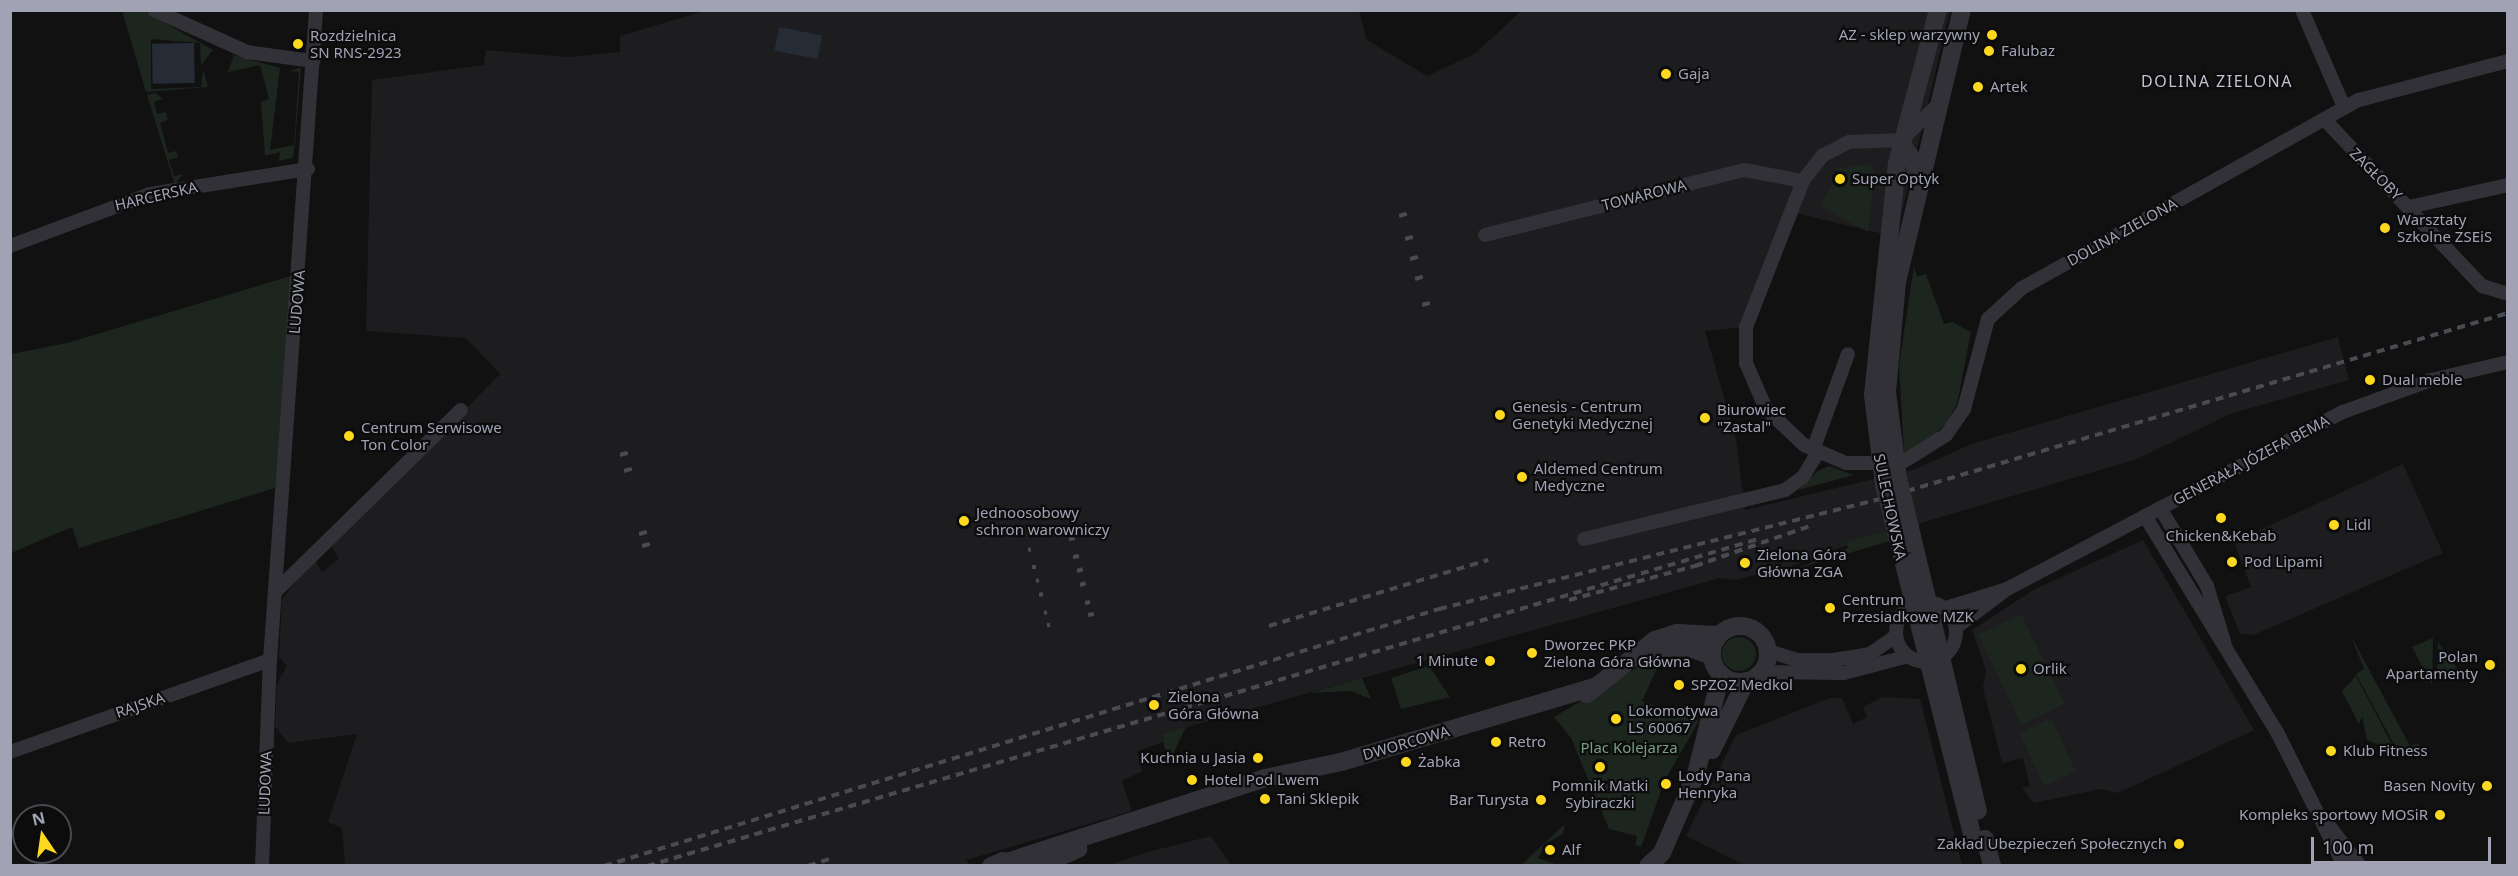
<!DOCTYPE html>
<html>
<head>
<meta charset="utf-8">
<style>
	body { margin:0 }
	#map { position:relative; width:2518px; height:876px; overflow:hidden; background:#111112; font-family:"Noto Sans",sans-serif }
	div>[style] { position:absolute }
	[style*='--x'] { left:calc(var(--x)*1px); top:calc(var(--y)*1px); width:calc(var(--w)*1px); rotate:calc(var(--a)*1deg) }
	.built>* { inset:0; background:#1d1d1f }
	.green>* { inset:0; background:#1d251f; transform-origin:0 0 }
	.round { border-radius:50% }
	.water>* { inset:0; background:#262c36; transform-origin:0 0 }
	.minor>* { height:14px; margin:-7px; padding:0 7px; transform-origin:7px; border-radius:7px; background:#313137 }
	.minor>.ring { margin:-7px; padding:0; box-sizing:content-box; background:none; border:14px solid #313137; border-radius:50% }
	.tertiary>* { height:18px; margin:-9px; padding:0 9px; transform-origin:9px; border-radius:9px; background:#313137 }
	.tertiary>.ring { margin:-9px; padding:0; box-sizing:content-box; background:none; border:18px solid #313137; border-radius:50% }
	.rail>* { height:4px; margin-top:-2px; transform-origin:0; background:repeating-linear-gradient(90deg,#4a4b52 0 8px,transparent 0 14px) }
	.tertiary-bridge>* { height:18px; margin:-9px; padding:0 9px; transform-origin:9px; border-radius:9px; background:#313137 }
	.dots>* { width:16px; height:16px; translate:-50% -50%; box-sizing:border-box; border:3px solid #0c0c0d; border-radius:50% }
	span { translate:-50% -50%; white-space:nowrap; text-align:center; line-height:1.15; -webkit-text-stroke:4.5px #0c0c0d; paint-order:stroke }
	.poi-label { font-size:15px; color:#a1a3b4 }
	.left { translate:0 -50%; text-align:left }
	.right { translate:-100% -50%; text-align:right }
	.street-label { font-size:15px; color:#a1a3b4 }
	.park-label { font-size:15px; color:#76a080 }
	.neighbourhood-label { font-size:16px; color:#c2c3d0; letter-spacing:1.5px }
	.frame { position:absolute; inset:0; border:12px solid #a1a3b4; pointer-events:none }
	.north { position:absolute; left:12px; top:804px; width:60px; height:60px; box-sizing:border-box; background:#0c0c0d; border:2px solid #484850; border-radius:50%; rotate:347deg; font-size:16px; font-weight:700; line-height:24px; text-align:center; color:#a1a3b4 }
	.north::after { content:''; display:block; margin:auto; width:21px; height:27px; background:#fcd91e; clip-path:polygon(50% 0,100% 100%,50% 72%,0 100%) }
	.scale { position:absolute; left:2311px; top:837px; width:180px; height:27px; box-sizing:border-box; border:3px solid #a1a3b4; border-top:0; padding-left:8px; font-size:18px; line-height:21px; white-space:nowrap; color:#a1a3b4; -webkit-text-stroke:4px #0c0c0d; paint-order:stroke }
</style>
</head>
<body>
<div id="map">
	<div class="built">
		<div style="clip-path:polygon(704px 11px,1359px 11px,1367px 40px,1427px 76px,1476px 53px,1521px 11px,1950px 11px,1896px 237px,1791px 212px,1746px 327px,1705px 331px,1736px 439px,1745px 510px,1916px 469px,1971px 444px,2338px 337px,2349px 380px,2230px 414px,2137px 459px,1847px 545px,1790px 567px,1735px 580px,1720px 578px,1162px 734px,1164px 742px,1137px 751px,1142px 771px,1122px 781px,1132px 811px,966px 860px,969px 865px,345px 865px,342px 828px,328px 822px,357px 734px,288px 743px,275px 726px,277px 684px,287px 666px,279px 657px,282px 599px,314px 559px,322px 572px,339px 559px,331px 545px,500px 374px,466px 338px,366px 331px,372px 80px,484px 65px,486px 50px,568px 57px,620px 52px,620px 36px)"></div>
		<div style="clip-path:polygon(2403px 464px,2443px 553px,2253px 635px,2240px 634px,2225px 596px,2251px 587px,2234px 542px)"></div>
		<div style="clip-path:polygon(2143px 540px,2254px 730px,2118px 793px,2101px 789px,2034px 803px,2022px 788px,2030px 786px,2023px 758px,2002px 763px,1983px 688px,1986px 670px,1972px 630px,2035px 589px)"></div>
		<div style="clip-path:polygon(1883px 697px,1920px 699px,1962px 865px,1745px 865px,1686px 836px,1736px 735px,1830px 698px,1842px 698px,1853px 724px,1867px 717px,1863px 707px)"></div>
		<div style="clip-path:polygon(1211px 836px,1231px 865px,1109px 865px,1148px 852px)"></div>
	</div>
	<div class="green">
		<div style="clip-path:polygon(122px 11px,144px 11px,213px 50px,201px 65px,200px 43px,151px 39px,151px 89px,201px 87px,203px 69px,208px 87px,146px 92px)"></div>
		<div style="clip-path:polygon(234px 55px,280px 68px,270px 150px,294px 145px,299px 72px,290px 71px,301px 67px,294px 154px,292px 158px,279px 161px,280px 152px,265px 156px,261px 102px,269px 99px,260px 65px,228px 72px)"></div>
		<div style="clip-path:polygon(155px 93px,163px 99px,154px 102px,157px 114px,166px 112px,168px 120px,160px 123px,168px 153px,176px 151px,178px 157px,169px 160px,174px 176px,183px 174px,175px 185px,147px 95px)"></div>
		<div style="clip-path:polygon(1869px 164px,1875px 171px,1868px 232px,1820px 207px,1832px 184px,1840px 188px,1847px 173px,1832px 169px)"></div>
		<div style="clip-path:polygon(1914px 266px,1917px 277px,1926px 274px,1944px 324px,1952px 322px,1971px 332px,1957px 404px,1947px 422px,1929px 440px,1904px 453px,1899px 365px)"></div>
		<div style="clip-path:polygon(291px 276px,275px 488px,79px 548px,72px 527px,11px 553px,11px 354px,67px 343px)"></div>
		<div style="clip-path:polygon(1829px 466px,1854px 475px,1798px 490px,1818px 471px)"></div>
		<div style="clip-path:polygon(1919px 522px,1919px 532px,1793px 570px,1848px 548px,1846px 542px)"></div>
		<div style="left:2021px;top:614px;width:100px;height:48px;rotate:64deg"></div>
		<div style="clip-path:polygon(2350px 634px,2410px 746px,2418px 743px,2421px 748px,2402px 759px,2356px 674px,2364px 669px)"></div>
		<div class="round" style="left:1722px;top:637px;width:34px;height:34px"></div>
		<div style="clip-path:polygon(2433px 638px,2432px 685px,2412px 647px)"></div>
		<div style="clip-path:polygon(2438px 642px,2460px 672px,2441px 682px,2437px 673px)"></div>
		<div style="clip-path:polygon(1665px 651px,1642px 701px,1699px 721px,1665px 780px,1641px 847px,1635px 845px,1637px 836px,1609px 829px,1571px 738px,1554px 717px)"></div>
		<div style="clip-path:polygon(1429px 666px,1450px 697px,1401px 709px,1391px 678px)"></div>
		<div style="clip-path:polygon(2356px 676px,2389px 739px,2396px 752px,2367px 740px,2362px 716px,2359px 724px,2342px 691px)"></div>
		<div style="clip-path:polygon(1362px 678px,1371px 699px,1351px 691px,1310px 693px)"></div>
		<div style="left:2051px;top:718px;width:59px;height:35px;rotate:65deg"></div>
		<div style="clip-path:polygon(1186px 727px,1173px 754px,1166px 756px,1162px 734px)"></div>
		<div style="clip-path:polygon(1565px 824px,1563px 834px,1547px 843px,1538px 858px,1558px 865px,1521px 865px)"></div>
	</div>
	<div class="water">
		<div style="left:779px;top:27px;width:44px;height:24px;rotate:11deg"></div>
		<div style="left:194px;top:43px;width:40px;height:42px;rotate:89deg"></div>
	</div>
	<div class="minor">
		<div style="--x:154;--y:10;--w:102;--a:24.3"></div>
		<div style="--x:247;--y:52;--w:67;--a:7.8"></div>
		<div style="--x:2302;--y:10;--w:106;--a:66.6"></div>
		<div style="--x:2325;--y:120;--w:228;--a:46.6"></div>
		<div style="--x:2482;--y:286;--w:27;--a:17"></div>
		<div style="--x:1901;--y:140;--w:51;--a:-43.4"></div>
		<div style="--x:1915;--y:188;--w:33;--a:-95"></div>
		<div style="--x:1912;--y:155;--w:19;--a:-126"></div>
		<div style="--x:1901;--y:140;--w:52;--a:177.8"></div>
		<div style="--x:1849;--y:142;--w:29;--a:153"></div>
		<div style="--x:1823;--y:155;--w:33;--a:128"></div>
		<div style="--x:1803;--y:181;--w:157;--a:111.3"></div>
		<div style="--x:1746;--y:327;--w:36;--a:90"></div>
		<div style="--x:1746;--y:363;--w:50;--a:66.5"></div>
		<div style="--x:1766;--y:409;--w:52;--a:43.5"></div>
		<div style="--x:1804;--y:445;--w:46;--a:23.2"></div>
		<div style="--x:1846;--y:463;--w:55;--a:0"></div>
		<div style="--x:1901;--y:463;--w:53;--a:-31.9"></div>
		<div style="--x:1946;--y:435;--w:32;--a:-55"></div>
		<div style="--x:1964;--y:409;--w:93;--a:-75.1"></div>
		<div style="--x:1988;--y:319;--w:46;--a:-42.4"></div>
		<div style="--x:2022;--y:288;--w:386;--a:-29.2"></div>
		<div style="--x:2359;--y:100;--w:154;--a:-14.7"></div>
		<div style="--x:2409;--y:207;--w:101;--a:-12.5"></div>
		<div style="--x:1485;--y:235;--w:267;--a:-14.1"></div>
		<div style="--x:1744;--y:170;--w:60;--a:10.6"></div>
		<div style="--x:10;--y:246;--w:149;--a:-20.4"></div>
		<div style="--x:150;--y:194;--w:160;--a:-9"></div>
		<div style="--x:1813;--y:450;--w:102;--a:-70"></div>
		<div style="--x:2160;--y:508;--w:91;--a:58.9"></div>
		<div style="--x:2207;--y:586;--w:62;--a:73"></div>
		<div style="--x:2145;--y:516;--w:253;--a:58.6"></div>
		<div style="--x:2277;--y:732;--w:150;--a:63.4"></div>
		<div style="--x:1584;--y:539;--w:207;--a:-13.7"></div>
		<div style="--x:1785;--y:490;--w:22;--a:-36"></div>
		<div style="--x:1803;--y:477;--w:29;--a:-59"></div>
		<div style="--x:275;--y:592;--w:260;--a:-44.4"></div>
		<div class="ring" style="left:1896px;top:602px;width:46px;height:46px"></div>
		<div style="--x:1949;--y:607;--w:61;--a:-17.2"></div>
		<div style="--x:1958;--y:626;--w:61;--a:-37.1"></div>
		<div style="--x:2007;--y:589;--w:380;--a:-27.8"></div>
		<div style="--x:2343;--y:412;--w:94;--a:-20"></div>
		<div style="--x:2431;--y:380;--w:79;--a:-13.2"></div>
		<div style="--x:1768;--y:651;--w:30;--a:17"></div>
		<div style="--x:1797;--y:660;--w:36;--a:0"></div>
		<div style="--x:1833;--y:660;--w:37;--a:-9"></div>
		<div style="--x:1870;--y:654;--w:29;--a:-35"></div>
		<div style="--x:1762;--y:672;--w:82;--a:0.7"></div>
		<div style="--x:1844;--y:673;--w:63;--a:-14.7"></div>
		<div style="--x:10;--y:752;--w:276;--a:-19.5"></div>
		<div style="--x:2330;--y:827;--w:49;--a:52.4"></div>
		<div style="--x:262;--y:866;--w:206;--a:-87.8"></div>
		<div style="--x:270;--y:660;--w:652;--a:-85.95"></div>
	</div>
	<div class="tertiary">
		<div style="--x:1887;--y:392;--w:110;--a:-84.8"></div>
		<div style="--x:1897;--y:282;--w:280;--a:-76.6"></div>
		<div style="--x:1873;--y:395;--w:233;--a:-84.1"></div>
		<div style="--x:1897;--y:163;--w:158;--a:-75"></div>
		<div class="ring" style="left:1712px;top:626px;width:38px;height:38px"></div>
		<div style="--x:1653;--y:649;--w:35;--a:-3"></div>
		<div style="--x:1688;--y:647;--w:26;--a:21"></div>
		<div style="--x:1587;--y:694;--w:87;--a:-38.5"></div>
		<div style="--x:1655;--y:640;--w:23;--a:-18"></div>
		<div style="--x:1677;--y:633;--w:42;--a:2.7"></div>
		<div style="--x:1712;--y:750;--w:77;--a:-63.8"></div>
		<div style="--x:1985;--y:839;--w:28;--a:75"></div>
		<div style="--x:1010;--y:861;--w:268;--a:-18"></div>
		<div style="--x:1265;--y:778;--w:78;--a:-11.9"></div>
		<div style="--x:1341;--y:762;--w:265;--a:-16.5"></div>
		<div style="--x:991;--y:866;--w:13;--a:-23"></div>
		<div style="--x:1003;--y:861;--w:15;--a:20"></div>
		<div style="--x:1039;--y:866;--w:43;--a:-23.6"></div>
		<div style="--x:1648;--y:866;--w:19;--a:-43"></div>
		<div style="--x:1662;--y:853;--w:86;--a:-66.7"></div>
		<div style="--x:1696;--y:774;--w:103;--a:-76"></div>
	</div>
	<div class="rail">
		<div style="--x:1399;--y:216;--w:10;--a:-17"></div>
		<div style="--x:1405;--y:239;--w:11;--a:-15"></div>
		<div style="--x:1410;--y:259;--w:11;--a:-15"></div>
		<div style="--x:1415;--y:279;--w:10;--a:-17"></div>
		<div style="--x:1422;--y:305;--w:11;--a:-15"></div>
		<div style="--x:620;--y:455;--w:10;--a:-17"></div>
		<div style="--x:624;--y:471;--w:10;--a:-17"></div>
		<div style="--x:639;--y:534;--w:11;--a:-15"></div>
		<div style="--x:1069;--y:539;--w:6;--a:-9"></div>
		<div style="--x:642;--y:546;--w:11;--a:-15"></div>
		<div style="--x:1028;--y:550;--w:3;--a:-18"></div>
		<div style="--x:1073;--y:557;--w:6;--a:-9"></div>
		<div style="--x:1032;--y:567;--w:4;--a:0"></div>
		<div style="--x:1077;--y:571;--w:6;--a:-18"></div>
		<div style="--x:1036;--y:581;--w:3;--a:-18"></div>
		<div style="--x:1080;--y:585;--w:6;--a:-18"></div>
		<div style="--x:1039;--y:595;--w:4;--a:-14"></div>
		<div style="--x:1569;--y:600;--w:131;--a:-15.1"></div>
		<div style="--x:1695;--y:566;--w:125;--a:-19.2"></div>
		<div style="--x:1085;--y:603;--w:5;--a:-11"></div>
		<div style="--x:1044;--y:613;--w:3;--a:-18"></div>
		<div style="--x:1088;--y:615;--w:6;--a:-9"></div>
		<div style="--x:1047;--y:625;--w:3;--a:0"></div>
		<div style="--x:1269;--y:626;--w:229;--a:-16.8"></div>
		<div style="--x:604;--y:866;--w:874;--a:-17.11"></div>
		<div style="--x:1439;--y:609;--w:455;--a:-14"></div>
		<div style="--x:1880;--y:499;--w:655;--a:-16.5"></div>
		<div style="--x:647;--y:866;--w:1158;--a:-16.4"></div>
		<div style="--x:808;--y:866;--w:22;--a:-18"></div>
	</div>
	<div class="tertiary-bridge">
		<div style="--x:1887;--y:392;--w:87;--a:82.7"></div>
		<div style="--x:1898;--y:478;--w:342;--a:76.5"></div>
		<div style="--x:1873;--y:395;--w:90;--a:83"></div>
		<div style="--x:1884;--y:484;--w:369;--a:75.9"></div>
	</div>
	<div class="dots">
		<div style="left:1992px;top:35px;background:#fcd91e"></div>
		<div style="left:298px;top:44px;background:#fcd91e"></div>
		<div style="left:1989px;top:51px;background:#fcd91e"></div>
		<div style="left:1666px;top:74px;background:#fcd91e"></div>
		<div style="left:1978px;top:87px;background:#fcd91e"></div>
		<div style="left:1840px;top:179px;background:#fcd91e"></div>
		<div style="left:2385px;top:228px;background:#fcd91e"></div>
		<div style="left:2370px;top:380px;background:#fcd91e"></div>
		<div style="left:1500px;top:415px;background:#fcd91e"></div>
		<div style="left:1705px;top:418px;background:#fcd91e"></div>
		<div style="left:349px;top:436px;background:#fcd91e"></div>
		<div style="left:1522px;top:477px;background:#fcd91e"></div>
		<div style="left:2221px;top:518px;background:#fcd91e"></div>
		<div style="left:964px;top:521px;background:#fcd91e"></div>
		<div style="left:2334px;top:525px;background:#fcd91e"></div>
		<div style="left:2232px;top:562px;background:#fcd91e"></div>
		<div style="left:1745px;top:563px;background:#fcd91e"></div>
		<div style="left:1830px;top:608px;background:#fcd91e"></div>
		<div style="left:1532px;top:653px;background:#fcd91e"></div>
		<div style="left:1490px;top:661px;background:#fcd91e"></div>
		<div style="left:2490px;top:665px;background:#fcd91e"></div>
		<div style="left:2021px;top:669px;background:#fcd91e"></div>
		<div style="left:1679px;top:685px;background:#fcd91e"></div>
		<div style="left:1154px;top:705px;background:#fcd91e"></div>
		<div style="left:1616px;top:719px;background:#fcd91e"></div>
		<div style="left:1496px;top:742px;background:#fcd91e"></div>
		<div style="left:2331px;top:751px;background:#fcd91e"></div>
		<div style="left:1258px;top:758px;background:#fcd91e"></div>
		<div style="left:1406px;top:762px;background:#fcd91e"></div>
		<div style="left:1600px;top:767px;background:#fcd91e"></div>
		<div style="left:1192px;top:780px;background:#fcd91e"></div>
		<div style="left:1666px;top:784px;background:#fcd91e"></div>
		<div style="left:2487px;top:786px;background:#fcd91e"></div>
		<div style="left:1265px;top:799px;background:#fcd91e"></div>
		<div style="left:1541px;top:800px;background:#fcd91e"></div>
		<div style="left:2440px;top:815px;background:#fcd91e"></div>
		<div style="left:2179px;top:844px;background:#fcd91e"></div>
		<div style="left:1550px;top:850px;background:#fcd91e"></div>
	</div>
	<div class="poi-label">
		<span class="left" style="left:310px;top:44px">Rozdzielnica<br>SN RNS-2923</span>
		<span class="right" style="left:1980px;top:35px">AZ - sklep warzywny</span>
		<span class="left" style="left:2001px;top:51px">Falubaz</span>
		<span class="left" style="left:1678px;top:74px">Gaja</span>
		<span class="left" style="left:1990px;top:87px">Artek</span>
		<span class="left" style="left:1852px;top:179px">Super Optyk</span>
		<span class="left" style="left:2397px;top:228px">Warsztaty<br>Szkolne ZSEiS</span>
		<span class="left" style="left:2382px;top:380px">Dual meble</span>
		<span class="left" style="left:1512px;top:415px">Genesis - Centrum<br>Genetyki Medycznej</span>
		<span class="left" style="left:1717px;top:418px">Biurowiec<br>"Zastal"</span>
		<span class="left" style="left:361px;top:436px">Centrum Serwisowe<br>Ton Color</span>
		<span class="left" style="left:1534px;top:477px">Aldemed Centrum<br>Medyczne</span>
		<span class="left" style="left:976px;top:521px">Jednoosobowy<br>schron warowniczy</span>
		<span class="left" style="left:2346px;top:525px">Lidl</span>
		<span style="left:2221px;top:536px">Chicken&amp;Kebab</span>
		<span class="left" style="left:1757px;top:563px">Zielona Góra<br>Główna ZGA</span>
		<span class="left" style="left:2244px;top:562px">Pod Lipami</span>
		<span class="left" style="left:1842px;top:608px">Centrum<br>Przesiadkowe MZK</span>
		<span class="left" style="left:1544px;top:653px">Dworzec PKP<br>Zielona Góra Główna</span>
		<span class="right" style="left:2478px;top:665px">Polan<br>Apartamenty</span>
		<span class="right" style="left:1478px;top:661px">1 Minute</span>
		<span class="left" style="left:2033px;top:669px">Orlik</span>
		<span class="left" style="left:1691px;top:685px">SPZOZ Medkol</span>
		<span class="left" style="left:1168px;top:705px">Zielona<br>Góra Główna</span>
		<span class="left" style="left:1628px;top:719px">Lokomotywa<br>LS 60067</span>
		<span class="left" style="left:1508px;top:742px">Retro</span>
		<span class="left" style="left:2343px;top:751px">Klub Fitness</span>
		<span class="right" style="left:1246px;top:758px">Kuchnia u Jasia</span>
		<span class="left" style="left:1418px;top:762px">Żabka</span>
		<span class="left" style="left:1678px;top:784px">Lody Pana<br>Henryka</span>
		<span class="left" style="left:1204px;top:780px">Hotel Pod Lwem</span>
		<span style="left:1600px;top:794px">Pomnik Matki<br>Sybiraczki</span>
		<span class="right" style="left:2475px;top:786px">Basen Novity</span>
		<span class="left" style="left:1277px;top:799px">Tani Sklepik</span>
		<span class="right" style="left:1529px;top:800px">Bar Turysta</span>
		<span class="right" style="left:2428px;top:815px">Kompleks sportowy MOSiR</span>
		<span class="right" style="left:2167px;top:844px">Zakład Ubezpieczeń Społecznych</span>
		<span class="left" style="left:1562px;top:850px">Alf</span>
	</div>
	<div class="street-label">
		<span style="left:2376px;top:174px;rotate:45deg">ZAGŁOBY</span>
		<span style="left:1644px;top:195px;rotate:-14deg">TOWAROWA</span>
		<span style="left:156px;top:196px;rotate:-13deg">HARCERSKA</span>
		<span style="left:2122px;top:232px;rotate:-29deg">DOLINA ZIELONA</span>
		<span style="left:297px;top:302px;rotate:-85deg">LUDOWA</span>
		<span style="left:2251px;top:460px;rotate:-28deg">GENERAŁA JÓZEFA BEMA</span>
		<span style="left:1890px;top:507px;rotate:78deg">SULECHOWSKA</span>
		<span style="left:140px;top:705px;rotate:-19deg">RAJSKA</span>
		<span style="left:1406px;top:743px;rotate:-16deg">DWORCOWA</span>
		<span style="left:265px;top:783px;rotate:-88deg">LUDOWA</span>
	</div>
	<div class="park-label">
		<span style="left:1629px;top:748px">Plac Kolejarza</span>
	</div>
	<div class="neighbourhood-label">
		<span style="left:2217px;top:81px">DOLINA ZIELONA</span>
	</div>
	<div class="frame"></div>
	<div class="north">N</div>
	<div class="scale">100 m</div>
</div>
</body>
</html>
